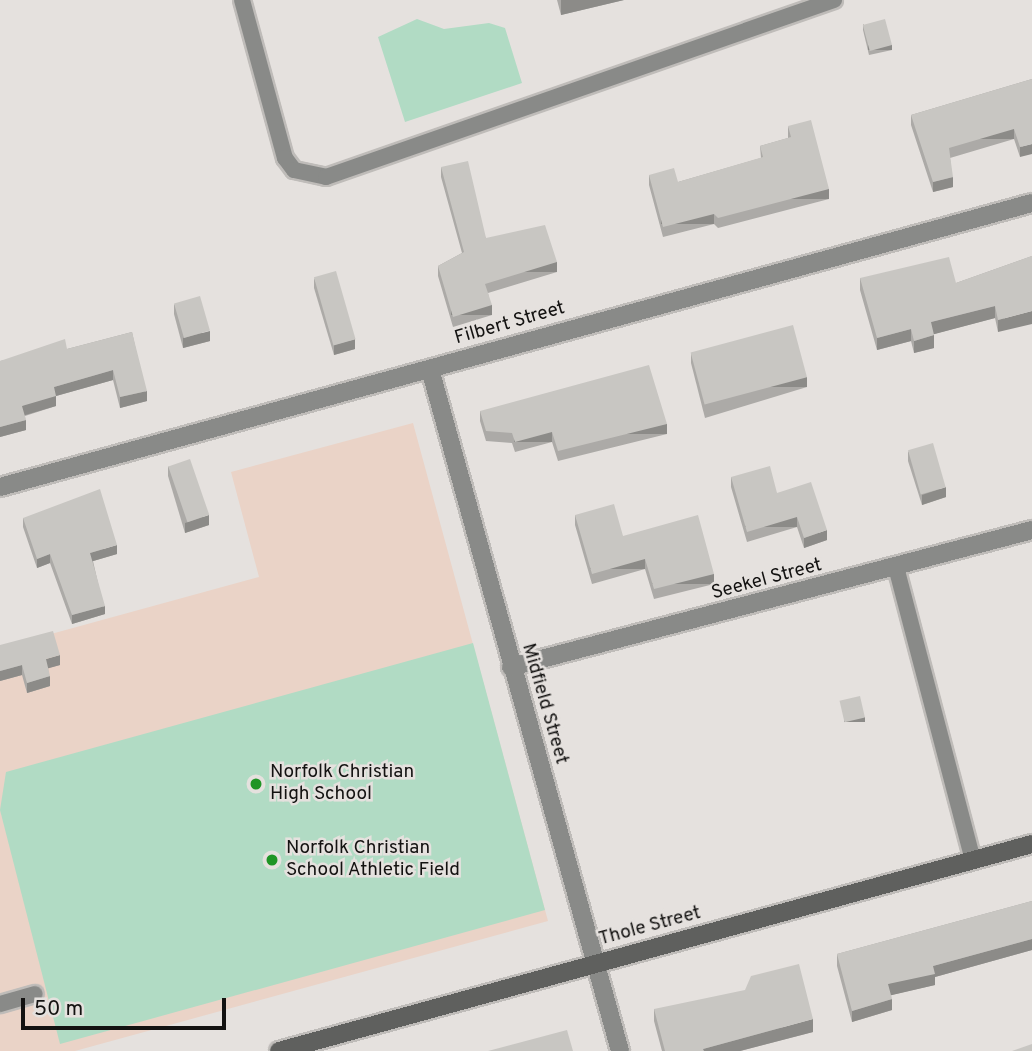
<!DOCTYPE html>
<html>
<head>
<meta charset="utf-8">
<style>
	body { margin:0 }
	#map { position:relative; width:1032px; height:1051px; overflow:hidden; background:#e5e1de; font-family:Overpass,sans-serif }
	div>[style] { position:absolute }
	[style*='--x'] { left:calc(var(--x)*1px); top:calc(var(--y)*1px); width:calc(var(--w)*1px); rotate:calc(var(--a)*1deg) }
	.education>* { inset:0; background:#ead3c7 }
	.green>* { inset:0; background:#b1dbc4 }
	.roads { filter:drop-shadow(2px 0 #bfbcb9) drop-shadow(-2px 0 #bfbcb9) drop-shadow(0 2px #bfbcb9) drop-shadow(0 -2px #bfbcb9) }
	.lane>* { height:16px; margin:-8px; padding:0 8px; transform-origin:8px; border-radius:8px; background:#898a88 }
	.street>* { height:18px; margin:-9px; padding:0 9px; transform-origin:9px; border-radius:9px; background:#898a88 }
	.secondary>* { height:18px; margin:-9px; padding:0 9px; transform-origin:9px; border-radius:9px; background:#5f605e }
	.wall>* { inset:0; background:#acaaa7 }
	.shaded-wall>* { inset:0; background:#8c8b88; transform-origin:0 0 }
	.building>* { inset:0; background:#c8c6c2; transform-origin:0 0 }
	.dots>* { width:19px; height:19px; translate:-50% -50%; box-sizing:border-box; border:4px solid #e5e1de; border-radius:50% }
	span { translate:-50% -50%; white-space:nowrap; text-align:center; line-height:1.15; -webkit-text-stroke:5px #e5e1de; paint-order:stroke }
	.street-label { font-size:19px; color:#131211 }
	.poi-label { font-size:19px; color:#131211 }
	.left { translate:0 -50%; text-align:left }
	.scale { position:absolute; left:21px; top:998px; width:205px; height:32px; box-sizing:border-box; border:4px solid #131211; border-top:0; padding-left:9px; font-size:21px; line-height:24px; white-space:nowrap; color:#131211; -webkit-text-stroke:5px #e5e1de; paint-order:stroke }
</style>
</head>
<body>
<div id="map">
	<div class="education">
		<div style="clip-path:polygon(413px 423px,548px 921px,75px 1051px,0 1051px,0 648px,259px 577px,231px 472px)"></div>
	</div>
	<div class="green">
		<div style="clip-path:polygon(417px 19px,444px 29px,489px 23px,505px 28px,522px 83px,405px 122px,378px 37px)"></div>
		<div style="clip-path:polygon(473px 643px,545px 910px,60px 1044px,0 810px,6px 772px)"></div>
	</div>
	<div class="roads">
		<div class="lane">
			<div style="--x:242;--y:0;--w:164;--a:74.8"></div>
			<div style="--x:285;--y:158;--w:15;--a:53"></div>
			<div style="--x:294;--y:170;--w:33;--a:12"></div>
			<div style="--x:326;--y:177;--w:538;--a:-19.21"></div>
			<div style="--x:896;--y:567;--w:303;--a:75.3"></div>
			<div style="--x:0;--y:1004;--w:36;--a:-16"></div>
		</div>
		<div class="street">
			<div style="--x:430;--y:369;--w:708;--a:74.43"></div>
			<div style="--x:0;--y:487;--w:1070;--a:-15.39"></div>
			<div style="--x:511;--y:667;--w:539;--a:-14.73"></div>
		</div>
		<div class="secondary">
			<div style="--x:279;--y:1051;--w:781;--a:-15.37"></div>
		</div>
	</div>
	<div class="wall">
		<div style="clip-path:polygon(557px 0,624px 0,561px 15px)"></div>
		<div style="clip-path:polygon(863px 24px,892px 50px,869px 55px,863px 30px)"></div>
		<div style="clip-path:polygon(1032px 79px,1020px 157px,1014px 139px,950px 158px,953px 187px,933px 192px,911px 125px,911px 115px)"></div>
		<div style="clip-path:polygon(788px 126px,829px 199px,718px 228px,714px 224px,663px 237px,649px 185px,649px 175px,678px 182px,761px 158px,760px 146px,788px 138px)"></div>
		<div style="clip-path:polygon(441px 167px,486px 238px,557px 272px,488px 293px,492px 315px,453px 327px,438px 276px,438px 266px,462px 253px,441px 177px)"></div>
		<div style="clip-path:polygon(1032px 256px,998px 332px,995px 318px,934px 334px,934px 348px,914px 353px,911px 341px,877px 350px,860px 290px,860px 278px,956px 283px)"></div>
		<div style="clip-path:polygon(314px 278px,355px 349px,334px 355px,314px 288px)"></div>
		<div style="clip-path:polygon(174px 304px,210px 341px,183px 348px,174px 314px)"></div>
		<div style="clip-path:polygon(132px 332px,147px 401px,120px 408px,113px 380px,56px 396px,56px 406px,25px 416px,26px 430px,0 437px,0 361px,67px 349px)"></div>
		<div style="clip-path:polygon(691px 353px,807px 387px,705px 418px,691px 363px)"></div>
		<div style="clip-path:polygon(480px 411px,667px 434px,558px 461px,552px 442px,515px 452px,512px 443px,486px 441px,480px 421px)"></div>
		<div style="clip-path:polygon(908px 451px,946px 497px,922px 505px,908px 461px)"></div>
		<div style="clip-path:polygon(168px 466px,209px 525px,185px 533px,168px 476px)"></div>
		<div style="clip-path:polygon(731px 477px,777px 493px,827px 540px,804px 548px,797px 527px,747px 542px,731px 487px)"></div>
		<div style="clip-path:polygon(575px 515px,623px 536px,714px 584px,654px 599px,645px 569px,592px 584px,575px 525px)"></div>
		<div style="clip-path:polygon(23px 518px,117px 554px,93px 561px,105px 614px,72px 624px,50px 563px,37px 568px,23px 527px)"></div>
		<div style="clip-path:polygon(0 645px,60px 665px,48px 668px,50px 686px,27px 693px,22px 675px,0 681px)"></div>
		<div style="clip-path:polygon(1032px 901px,1032px 950px,935px 977px,935px 985px,891px 995px,892px 1010px,852px 1022px,837px 966px,837px 954px)"></div>
		<div style="clip-path:polygon(654px 1009px,813px 1032px,740px 1051px,662px 1051px,654px 1021px)"></div>
	</div>
	<div class="shaded-wall">
		<div style="clip-path:polygon(561px 0,624px 0,561px 15px)"></div>
		<div style="left:892px;top:45px;width:5px;height:24px;rotate:90deg"></div>
		<div style="left:1014px;top:129px;width:10px;height:68px;rotate:90deg"></div>
		<div style="clip-path:polygon(1032px 144px,1032px 154px,1020px 157px,1020px 147px)"></div>
		<div style="clip-path:polygon(953px 177px,953px 187px,933px 192px,933px 182px)"></div>
		<div style="left:829px;top:189px;width:10px;height:115px;rotate:90deg"></div>
		<div style="left:714px;top:214px;width:10px;height:53px;rotate:90deg"></div>
		<div style="left:557px;top:262px;width:10px;height:75px;rotate:90deg"></div>
		<div style="left:492px;top:305px;width:10px;height:41px;rotate:90deg"></div>
		<div style="clip-path:polygon(995px 306px,995px 318px,931px 335px,931px 322px)"></div>
		<div style="clip-path:polygon(1032px 311px,1032px 324px,998px 332px,998px 320px)"></div>
		<div style="clip-path:polygon(911px 329px,911px 341px,877px 350px,877px 338px)"></div>
		<div style="clip-path:polygon(210px 331px,210px 341px,183px 348px,183px 338px)"></div>
		<div style="clip-path:polygon(934px 335px,934px 348px,914px 353px,914px 341px)"></div>
		<div style="clip-path:polygon(355px 339px,355px 349px,334px 355px,334px 345px)"></div>
		<div style="clip-path:polygon(113px 370px,113px 380px,56px 396px,56px 406px,22px 416px,22px 406px,54px 387px)"></div>
		<div style="left:807px;top:377px;width:10px;height:107px;rotate:90deg"></div>
		<div style="clip-path:polygon(147px 391px,147px 401px,120px 408px,120px 397px)"></div>
		<div style="clip-path:polygon(26px 420px,26px 430px,0 437px,0 427px)"></div>
		<div style="left:667px;top:424px;width:10px;height:112px;rotate:90deg"></div>
		<div style="left:552px;top:432px;width:10px;height:38px;rotate:90deg"></div>
		<div style="clip-path:polygon(946px 487px,946px 497px,922px 505px,922px 495px)"></div>
		<div style="clip-path:polygon(209px 515px,209px 525px,185px 533px,185px 523px)"></div>
		<div style="left:797px;top:517px;width:10px;height:52px;rotate:90deg"></div>
		<div style="clip-path:polygon(827px 530px,827px 540px,804px 548px,804px 538px)"></div>
		<div style="clip-path:polygon(117px 545px,117px 554px,90px 562px,90px 553px)"></div>
		<div style="clip-path:polygon(50px 554px,50px 563px,37px 568px,37px 559px)"></div>
		<div style="left:645px;top:559px;width:10px;height:55px;rotate:90deg"></div>
		<div style="left:714px;top:574px;width:10px;height:62px;rotate:90deg"></div>
		<div style="clip-path:polygon(105px 606px,105px 614px,72px 624px,72px 615px)"></div>
		<div style="clip-path:polygon(60px 655px,60px 665px,46px 669px,46px 659px)"></div>
		<div style="clip-path:polygon(22px 665px,22px 675px,0 681px,0 671px)"></div>
		<div style="clip-path:polygon(50px 676px,50px 686px,27px 693px,27px 683px)"></div>
		<div style="left:865px;top:717px;width:5px;height:21px;rotate:90deg"></div>
		<div style="clip-path:polygon(1032px 939px,1032px 950px,935px 977px,935px 985px,888px 996px,888px 984px,933px 966px)"></div>
		<div style="clip-path:polygon(892px 999px,892px 1010px,852px 1022px,852px 1011px)"></div>
		<div style="clip-path:polygon(813px 1019px,813px 1032px,740px 1051px,703px 1051px,703px 1049px)"></div>
	</div>
	<div class="building">
		<div style="left:885px;top:19px;width:27px;height:23px;rotate:75deg"></div>
		<div style="clip-path:polygon(1032px 79px,1032px 144px,1020px 147px,1014px 129px,949px 148px,953px 177px,933px 182px,911px 115px)"></div>
		<div style="clip-path:polygon(811px 120px,829px 189px,718px 218px,714px 214px,663px 227px,649px 175px,674px 168px,678px 182px,763px 157px,760px 146px,791px 137px,788px 126px)"></div>
		<div style="clip-path:polygon(468px 161px,486px 238px,545px 225px,557px 262px,485px 284px,492px 305px,453px 317px,438px 266px,464px 252px,441px 167px)"></div>
		<div style="clip-path:polygon(1032px 256px,1032px 311px,998px 320px,995px 306px,931px 322px,934px 335px,914px 341px,911px 329px,877px 338px,860px 278px,949px 257px,956px 283px)"></div>
		<div style="left:336px;top:271px;width:71px;height:23px;rotate:74deg"></div>
		<div style="left:200px;top:296px;width:36px;height:27px;rotate:74deg"></div>
		<div style="left:793px;top:325px;width:54px;height:106px;rotate:75deg"></div>
		<div style="clip-path:polygon(132px 332px,147px 391px,120px 397px,113px 370px,54px 387px,56px 396px,22px 406px,26px 420px,0 427px,0 361px,65px 339px,67px 349px)"></div>
		<div style="clip-path:polygon(649px 365px,667px 424px,558px 451px,552px 432px,515px 442px,512px 433px,486px 431px,480px 411px)"></div>
		<div style="left:933px;top:443px;width:46px;height:26px;rotate:74deg"></div>
		<div style="left:190px;top:459px;width:59px;height:23px;rotate:71deg"></div>
		<div style="clip-path:polygon(770px 466px,777px 493px,811px 482px,827px 530px,804px 538px,797px 517px,747px 532px,731px 477px)"></div>
		<div style="clip-path:polygon(100px 489px,117px 545px,90px 553px,105px 606px,72px 615px,50px 554px,37px 559px,23px 518px)"></div>
		<div style="clip-path:polygon(614px 504px,623px 536px,698px 515px,714px 574px,654px 589px,645px 559px,592px 574px,575px 515px)"></div>
		<div style="clip-path:polygon(53px 631px,60px 655px,46px 659px,50px 676px,27px 683px,22px 665px,0 671px,0 645px)"></div>
		<div style="left:860px;top:696px;width:22px;height:21px;rotate:77deg"></div>
		<div style="clip-path:polygon(1032px 901px,1032px 939px,933px 966px,935px 974px,888px 984px,892px 999px,852px 1011px,837px 954px)"></div>
		<div style="clip-path:polygon(799px 964px,813px 1019px,703px 1049px,704px 1051px,665px 1051px,654px 1009px,745px 990px,751px 976px)"></div>
		<div style="clip-path:polygon(567px 1030px,573px 1051px,488px 1051px)"></div>
		<div style="clip-path:polygon(1032px 1044px,1032px 1051px,1012px 1051px)"></div>
	</div>
	<div class="dots">
		<div style="left:256px;top:784px;background:#1f9525"></div>
		<div style="left:272px;top:860px;background:#1f9525"></div>
	</div>
	<div class="street-label">
		<span style="left:510px;top:324px;rotate:-16deg">Filbert Street</span>
		<span style="left:767px;top:580px;rotate:-15deg">Seekel Street</span>
		<span style="left:544px;top:704px;rotate:74deg">Midfield Street</span>
		<span style="left:650px;top:927px;rotate:-15deg">Thole Street</span>
	</div>
	<div class="poi-label">
		<span class="left" style="left:270px;top:784px">Norfolk Christian<br>High School</span>
		<span class="left" style="left:286px;top:860px">Norfolk Christian<br>School Athletic Field</span>
	</div>
	<div class="scale">50 m</div>
</div>
</body>
</html>
